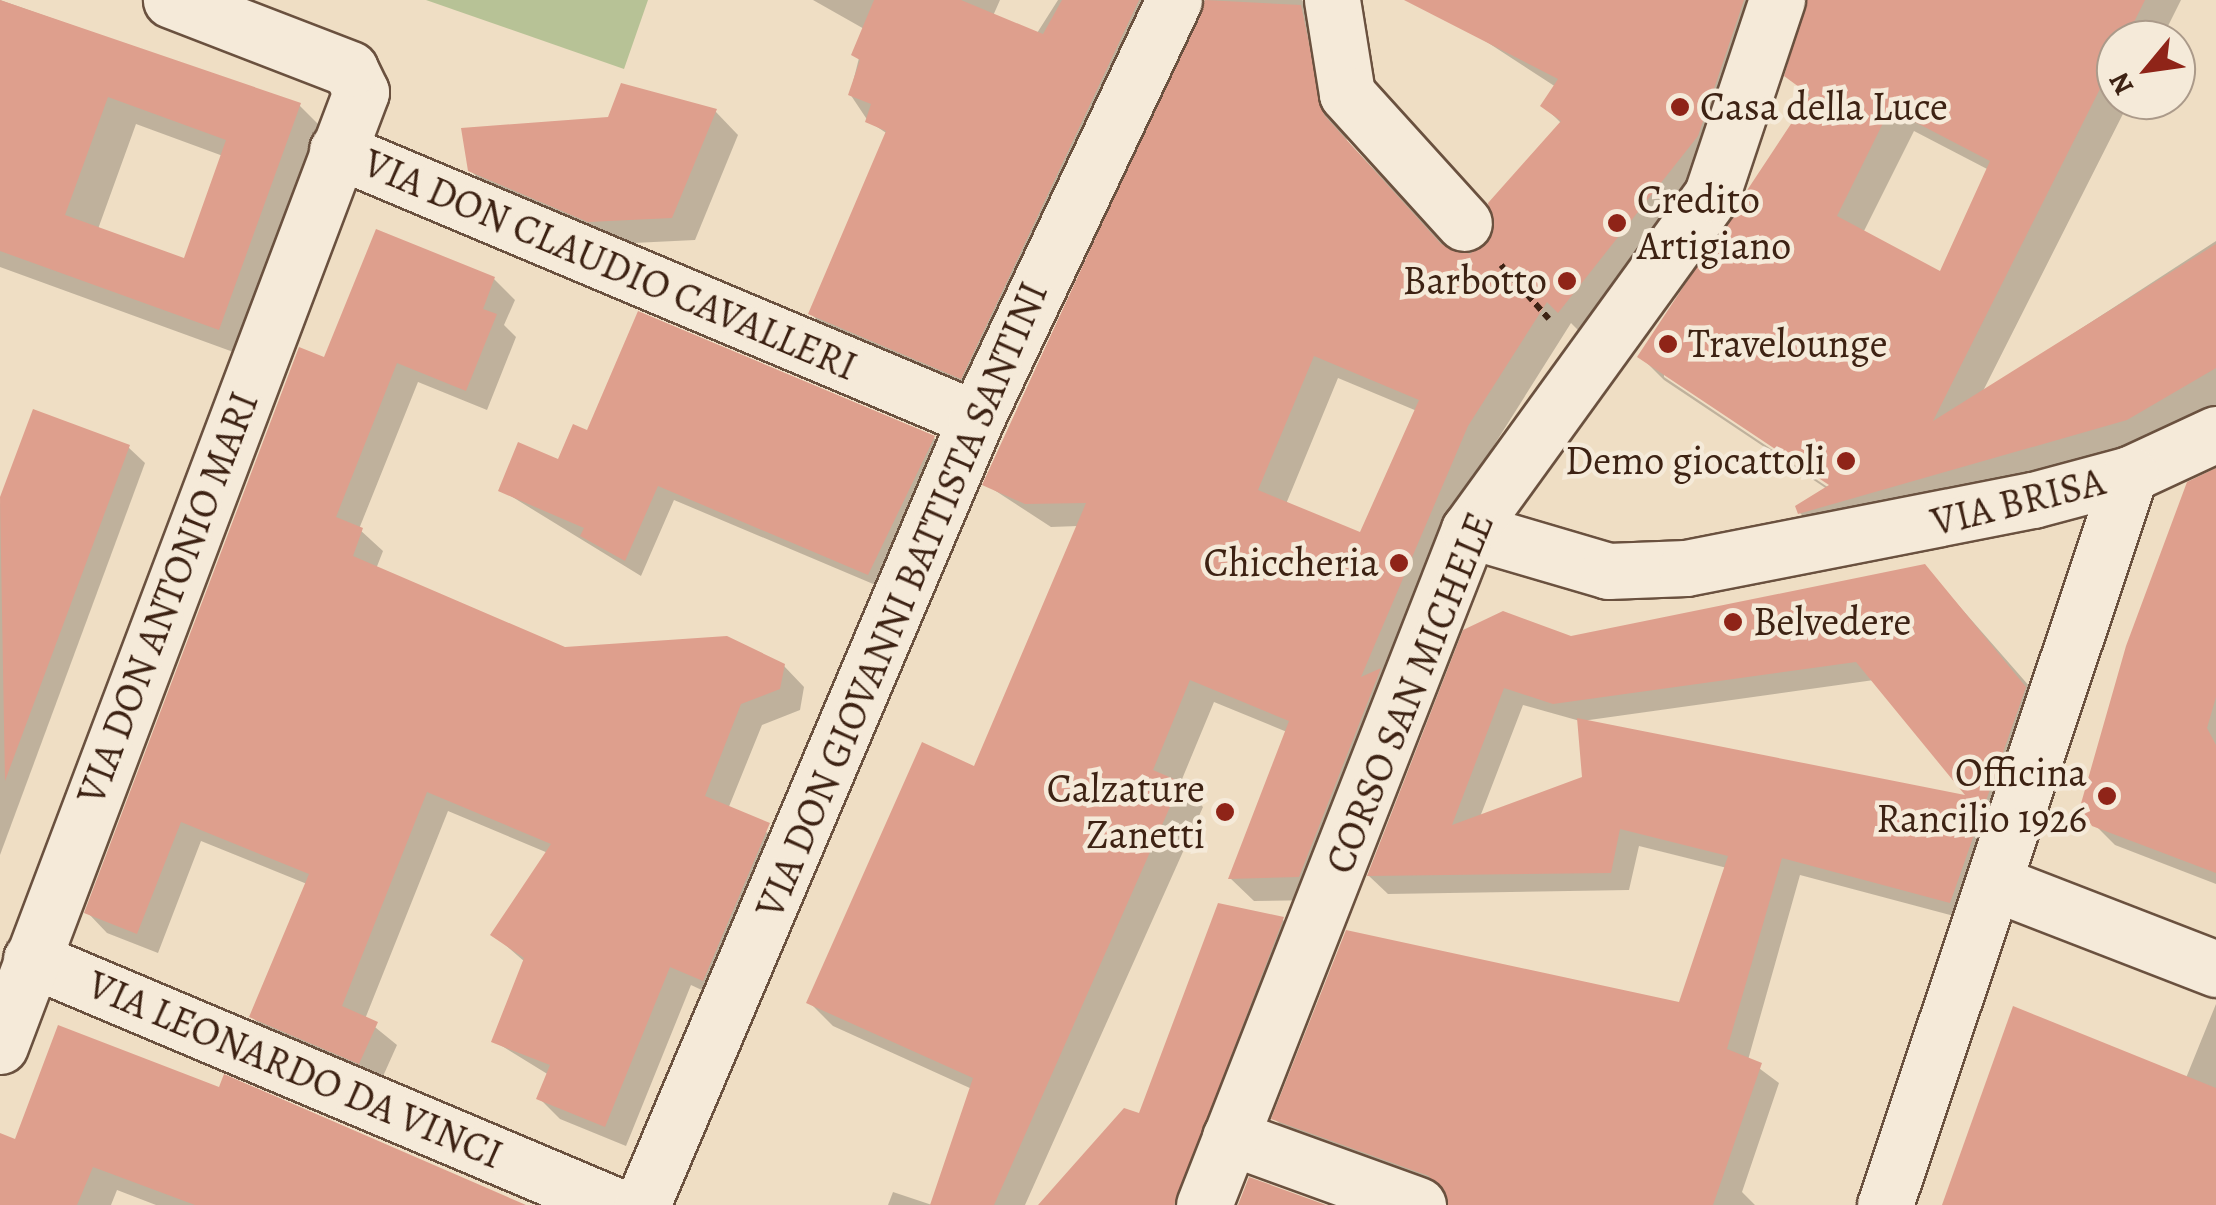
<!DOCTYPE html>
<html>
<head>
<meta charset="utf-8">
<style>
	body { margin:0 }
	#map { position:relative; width:2216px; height:1205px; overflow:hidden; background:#efdec4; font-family:Alegreya,serif }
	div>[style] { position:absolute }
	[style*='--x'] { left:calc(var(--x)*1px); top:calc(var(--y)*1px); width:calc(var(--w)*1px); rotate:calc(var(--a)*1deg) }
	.green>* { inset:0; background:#b7c296 }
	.shadow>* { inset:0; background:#0003 }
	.building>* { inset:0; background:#de9f8d }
	.path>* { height:6px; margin-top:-3px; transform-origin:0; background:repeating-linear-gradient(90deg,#3d2213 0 8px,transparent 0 13px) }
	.roads { filter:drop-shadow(2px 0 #6a513f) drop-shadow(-2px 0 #6a513f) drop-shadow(0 2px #6a513f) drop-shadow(0 -2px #6a513f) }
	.minor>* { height:55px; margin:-27.5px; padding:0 27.5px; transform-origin:27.5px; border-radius:27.5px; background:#f5ead9 }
	.dots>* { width:28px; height:28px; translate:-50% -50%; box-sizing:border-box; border:5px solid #f5ead9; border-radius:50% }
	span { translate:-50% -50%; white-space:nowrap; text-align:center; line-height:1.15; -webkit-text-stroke:9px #f5ead9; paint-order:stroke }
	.poi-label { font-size:40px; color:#3d2213 }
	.left { translate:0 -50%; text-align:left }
	.right { translate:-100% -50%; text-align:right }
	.street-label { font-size:40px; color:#3d2213 }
	.north { position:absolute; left:2096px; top:20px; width:100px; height:100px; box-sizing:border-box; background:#f5ead9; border:2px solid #ab9a8a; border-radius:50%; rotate:241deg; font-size:28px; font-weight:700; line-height:40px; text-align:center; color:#3d2213 }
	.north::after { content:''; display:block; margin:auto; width:35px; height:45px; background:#8f2418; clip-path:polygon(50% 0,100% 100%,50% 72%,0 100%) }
</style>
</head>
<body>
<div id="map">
	<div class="green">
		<div style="clip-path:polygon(426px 0,648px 0,624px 69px)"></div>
	</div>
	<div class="shadow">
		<div style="clip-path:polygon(evenodd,0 0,299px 105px,328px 134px,247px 357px,0 267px,0 0,136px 124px,223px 156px,185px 261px,98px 229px,136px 124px)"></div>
		<div style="clip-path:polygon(813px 0,1000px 0,929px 161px,868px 121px,850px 94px,866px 30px)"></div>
		<div style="clip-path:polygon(1058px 0,1183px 0,984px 401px,835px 337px,811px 314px,906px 240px)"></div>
		<div style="clip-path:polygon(evenodd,1207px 0,1302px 0,1324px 31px,1347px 141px,1456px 255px,1488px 248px,1497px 217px,1562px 124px,1543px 105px,1556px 87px,1470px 31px,1484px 0,1780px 0,1721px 160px,1583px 335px,1571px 323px,1491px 450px,1392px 682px,1322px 900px,1254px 901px,1230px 878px,1287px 732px,1214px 702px,1180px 784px,1203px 807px,1025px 1205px,933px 1205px,972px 1089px,833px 1026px,809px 1002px,976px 769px,1078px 526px,1051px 527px,985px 484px,1207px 0,1338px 378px,1417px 411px,1361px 535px,1286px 504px,1338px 378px)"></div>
		<div style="clip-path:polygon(evenodd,1808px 0,2181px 0,2161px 40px,2116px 40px,2116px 100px,2130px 100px,1982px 393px,2216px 241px,2216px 407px,2152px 443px,1824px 537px,1800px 513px,1827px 489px,1664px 380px,1640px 356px,1811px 99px,1787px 75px,1808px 0,1914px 131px,1989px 170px,1941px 274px,1863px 233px,1914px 131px,1808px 0,1664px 371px,1841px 490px,1838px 494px,1664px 377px,1664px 371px)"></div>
		<div style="clip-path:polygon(715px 111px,738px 135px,695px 240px,613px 244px,494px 194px,470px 170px)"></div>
		<div style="clip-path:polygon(494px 279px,515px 300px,504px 325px,516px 337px,487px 410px,418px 382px,359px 529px,383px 551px,376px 569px,564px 649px,784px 666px,804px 687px,800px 710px,762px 725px,728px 809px,789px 846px,723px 1000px,691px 985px,626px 1146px,560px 1119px,539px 1098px,549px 1075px,494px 1041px,525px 962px,494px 935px,548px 853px,448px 811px,365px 1019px,397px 1045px,380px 1083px,273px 1037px,252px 1017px,307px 884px,201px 841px,158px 953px,107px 933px,87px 912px,326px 361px)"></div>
		<div style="clip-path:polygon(34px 412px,128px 447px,145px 463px,0 855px,0 504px)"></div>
		<div style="clip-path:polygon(588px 433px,934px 438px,950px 454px,885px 589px,674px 500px,641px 576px,501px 490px,559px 462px)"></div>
		<div style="clip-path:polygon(2216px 487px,2216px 884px,2115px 845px,2094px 824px)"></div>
		<div style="clip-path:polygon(evenodd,1925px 567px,2044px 703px,1969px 920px,1800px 875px,1748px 1060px,1779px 1083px,1742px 1192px,1755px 1205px,1463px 1205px,1293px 1137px,1274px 1118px,1681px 1004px,1727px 868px,1639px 846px,1629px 890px,1388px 894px,1369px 876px,1465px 631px,1571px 639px,1925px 567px,1874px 680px,1972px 798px,1582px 721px,1874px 680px,1925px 567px,1523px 705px,1580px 721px,1584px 779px,1480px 817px,1523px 705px)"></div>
		<div style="clip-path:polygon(1282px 919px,1306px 943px,1203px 1205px,1058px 1205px,1140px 1116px)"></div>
		<div style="clip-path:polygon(2216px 1004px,2216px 1205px,1944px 1205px,2186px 1078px)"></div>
		<div style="clip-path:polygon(0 1136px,16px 1142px,517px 1205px,156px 1205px,117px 1190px,111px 1205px,0 1205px)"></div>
		<div style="clip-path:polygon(893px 1192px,932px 1205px,888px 1205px)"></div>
	</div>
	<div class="building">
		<div style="clip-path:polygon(evenodd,0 0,301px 103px,219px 330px,0 251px,0 0,108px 97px,226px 140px,184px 258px,65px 215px,108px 97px)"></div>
		<div style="clip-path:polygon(874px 0,961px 0,1043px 34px,1062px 0,1139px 0,961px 379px,808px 314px,886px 131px,865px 122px,871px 104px,848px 95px,860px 60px,851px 55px)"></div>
		<div style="clip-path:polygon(evenodd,1205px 0,1301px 5px,1324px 115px,1441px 244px,1470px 254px,1493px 233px,1488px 203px,1561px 121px,1540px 106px,1558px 79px,1404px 0,1744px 0,1698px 136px,1558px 313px,1547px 302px,1468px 426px,1361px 677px,1381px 668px,1299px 877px,1228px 879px,1289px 721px,1190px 680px,1153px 770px,1181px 782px,994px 1205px,930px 1205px,973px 1078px,806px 1003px,922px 742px,974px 766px,1086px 503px,1025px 504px,982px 485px,1205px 0,1314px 356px,1419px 400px,1360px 532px,1258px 490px,1314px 356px)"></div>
		<div style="clip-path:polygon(evenodd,1807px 0,2145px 0,2125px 40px,2116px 40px,2116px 57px,1933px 421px,2216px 244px,2216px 368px,2127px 420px,1798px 514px,1795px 506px,1829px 485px,1637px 357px,1810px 95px,1784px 76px,1807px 0,1890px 109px,1990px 161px,1940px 271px,1837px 216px,1890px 109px)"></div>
		<div style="clip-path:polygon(621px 83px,717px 109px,672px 218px,588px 222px,468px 171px,461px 128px,608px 117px)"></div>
		<div style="clip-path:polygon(376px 229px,495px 277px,483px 309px,497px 314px,466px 391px,397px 363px,336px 517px,363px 528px,353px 556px,565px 647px,727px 636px,785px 664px,780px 689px,741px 704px,705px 796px,770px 823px,703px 981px,670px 967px,605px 1127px,536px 1099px,550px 1065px,491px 1042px,524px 958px,490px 935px,551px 844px,427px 792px,342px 1006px,378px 1022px,359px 1064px,249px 1017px,309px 874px,181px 822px,137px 934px,84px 913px,299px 347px,324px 357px)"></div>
		<div style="clip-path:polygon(638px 311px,935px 436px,868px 575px,658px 486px,625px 561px,580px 536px,584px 528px,498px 491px,518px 442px,558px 459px,573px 424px,587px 430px)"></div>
		<div style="clip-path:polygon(33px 409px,130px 445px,5px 781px,0 497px)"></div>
		<div style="clip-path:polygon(2216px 468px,2216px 697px,2207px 728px,2216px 745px,2216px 873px,2092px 826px,2080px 807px,2126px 646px,2187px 482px)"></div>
		<div style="clip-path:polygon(evenodd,1925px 564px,2026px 687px,1950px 903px,1782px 858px,1727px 1049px,1762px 1063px,1713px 1205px,1448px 1205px,1429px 1176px,1271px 1119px,1346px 930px,1679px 1002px,1728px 856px,1620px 829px,1611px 873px,1367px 876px,1463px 630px,1503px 611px,1571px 636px,1925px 564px,1856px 662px,1965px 795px,1577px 718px,1582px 777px,1452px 825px,1504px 688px,1553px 704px,1856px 662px)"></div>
		<div style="clip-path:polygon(1218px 903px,1284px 917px,1174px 1205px,1038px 1205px,1124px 1108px,1139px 1113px)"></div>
		<div style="clip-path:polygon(2013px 1006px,2216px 1088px,2216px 1205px,1942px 1205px)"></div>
		<div style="clip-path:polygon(58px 1025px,219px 1087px,224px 1074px,526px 1205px,195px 1205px,93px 1167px,77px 1205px,0 1205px,0 1133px,15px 1139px)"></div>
		<div style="clip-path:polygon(1249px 1177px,1326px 1205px,1238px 1205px)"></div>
	</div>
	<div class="path">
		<div style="--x:1501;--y:265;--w:72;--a:48.4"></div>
	</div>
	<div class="roads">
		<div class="minor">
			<div style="--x:1332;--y:0;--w:95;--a:80.9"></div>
			<div style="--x:1347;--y:94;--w:174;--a:47.8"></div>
			<div style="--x:337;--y:150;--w:693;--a:22.83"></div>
			<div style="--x:1469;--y:530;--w:145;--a:16.4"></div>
			<div style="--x:1608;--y:571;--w:78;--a:-2.2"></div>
			<div style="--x:1686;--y:568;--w:354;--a:-11.1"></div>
			<div style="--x:2033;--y:500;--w:100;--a:-15"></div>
			<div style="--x:2130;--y:474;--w:95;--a:-24.9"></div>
			<div style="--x:1997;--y:884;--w:235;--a:21.2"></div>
			<div style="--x:31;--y:959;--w:633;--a:22.88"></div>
			<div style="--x:0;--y:1046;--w:1020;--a:-69.27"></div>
			<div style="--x:361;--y:92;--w:25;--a:-116"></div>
			<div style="--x:350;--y:69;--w:192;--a:-158.9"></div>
			<div style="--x:1230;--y:1137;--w:200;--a:19.9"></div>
			<div style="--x:642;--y:1205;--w:854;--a:-66.98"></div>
			<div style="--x:976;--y:419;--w:463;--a:-64.7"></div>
			<div style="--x:1204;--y:1205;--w:725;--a:-68.57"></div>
			<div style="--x:1469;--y:530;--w:415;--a:-54.1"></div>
			<div style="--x:1712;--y:194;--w:205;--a:-71.5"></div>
			<div style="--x:1885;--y:1205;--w:771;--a:-71.47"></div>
		</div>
	</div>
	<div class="dots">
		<div style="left:1680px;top:107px;background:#8f2418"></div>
		<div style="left:1617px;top:223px;background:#8f2418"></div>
		<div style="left:1567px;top:281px;background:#8f2418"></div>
		<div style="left:1668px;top:344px;background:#8f2418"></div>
		<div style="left:1846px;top:461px;background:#8f2418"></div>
		<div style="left:1399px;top:563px;background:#8f2418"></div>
		<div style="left:1733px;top:622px;background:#8f2418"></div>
		<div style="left:2107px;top:796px;background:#8f2418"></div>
		<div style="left:1225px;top:812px;background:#8f2418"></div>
	</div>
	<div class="poi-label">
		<span class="left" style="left:1700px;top:107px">Casa della Luce</span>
		<span class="left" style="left:1637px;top:223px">Credito<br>Artigiano</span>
		<span class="right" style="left:1547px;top:281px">Barbotto</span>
		<span class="left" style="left:1688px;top:344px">Travelounge</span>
		<span class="right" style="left:1826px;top:461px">Demo giocattoli</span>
		<span class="right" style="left:1379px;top:563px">Chiccheria</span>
		<span class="left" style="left:1753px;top:622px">Belvedere</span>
		<span class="right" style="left:2087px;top:796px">Officina<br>Rancilio 1926</span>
		<span class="right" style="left:1205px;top:812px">Calzature<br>Zanetti</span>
	</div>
	<div class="street-label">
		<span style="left:610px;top:265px;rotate:23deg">VIA DON CLAUDIO CAVALLERI</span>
		<span style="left:2018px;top:502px;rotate:-14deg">VIA BRISA</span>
		<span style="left:168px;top:598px;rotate:-69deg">VIA DON ANTONIO MARI</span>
		<span style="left:902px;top:600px;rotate:-67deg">VIA DON GIOVANNI BATTISTA SANTINI</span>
		<span style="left:1410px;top:693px;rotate:-68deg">CORSO SAN MICHELE</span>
		<span style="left:295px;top:1070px;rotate:23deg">VIA LEONARDO DA VINCI</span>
	</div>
	<div class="north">N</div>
</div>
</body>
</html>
